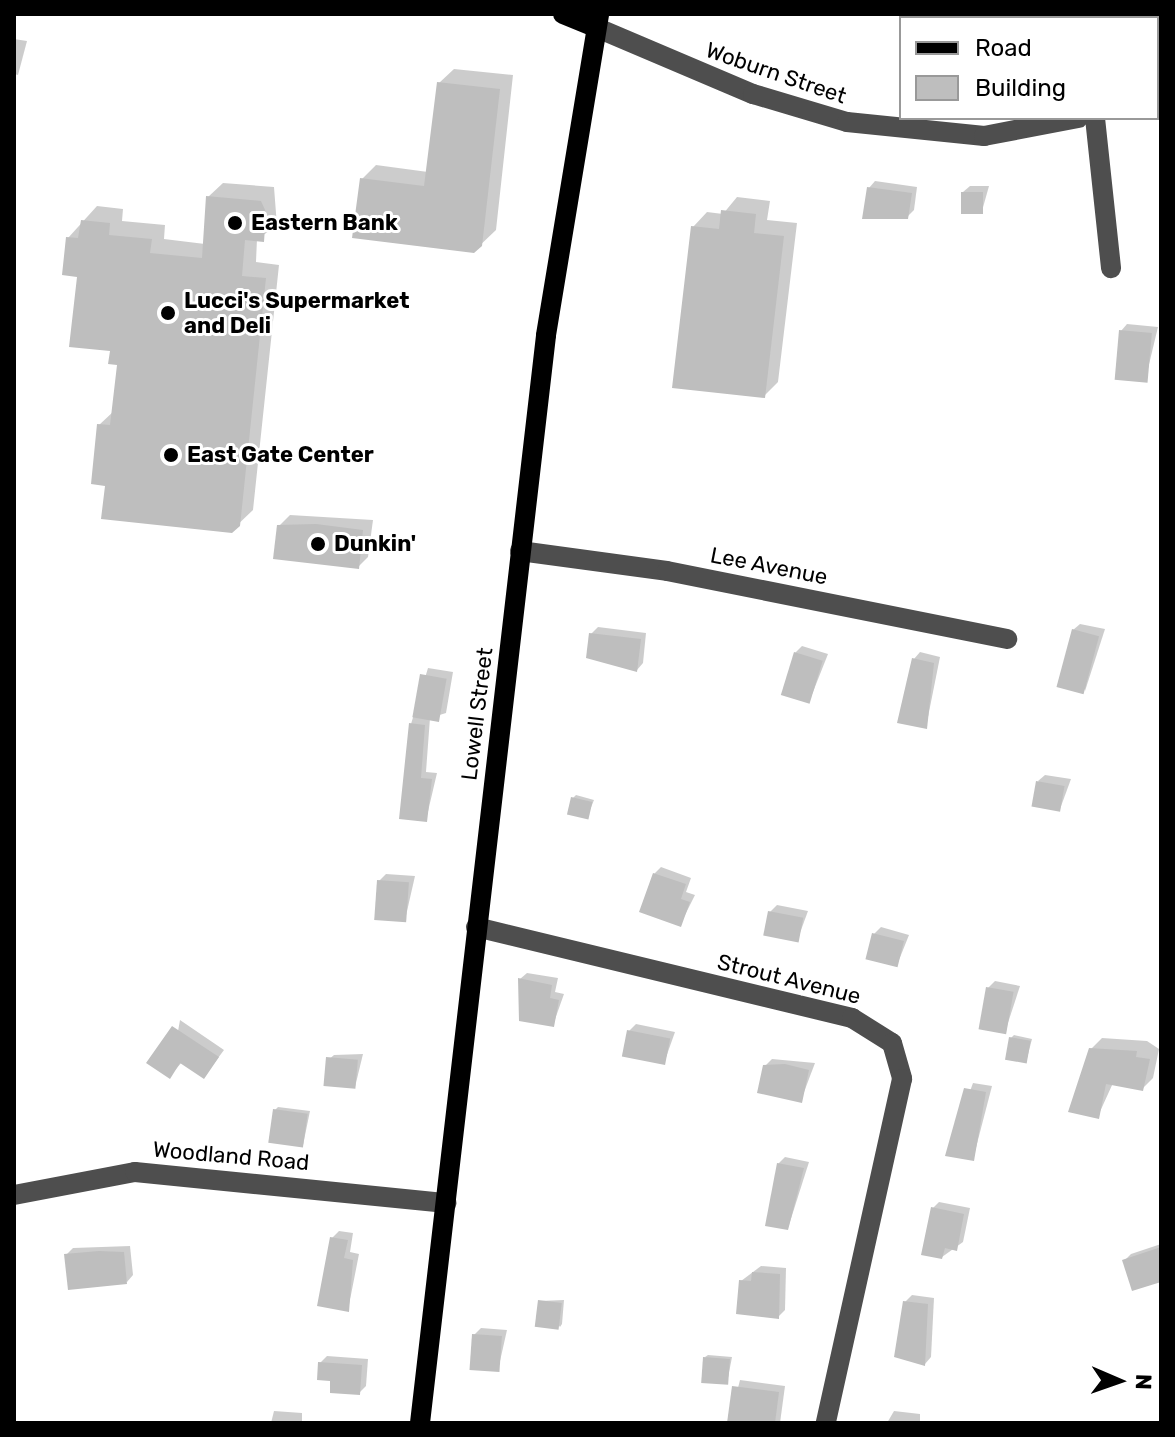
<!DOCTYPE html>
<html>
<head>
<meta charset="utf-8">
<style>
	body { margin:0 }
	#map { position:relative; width:1175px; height:1437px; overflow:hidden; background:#fff; font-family:Rubik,sans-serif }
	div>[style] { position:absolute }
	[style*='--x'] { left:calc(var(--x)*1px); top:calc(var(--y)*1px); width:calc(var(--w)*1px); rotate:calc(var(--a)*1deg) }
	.shadow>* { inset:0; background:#0003 }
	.building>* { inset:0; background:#bebebe; transform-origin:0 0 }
	.minor>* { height:20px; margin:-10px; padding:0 10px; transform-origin:10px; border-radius:10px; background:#4e4e4e }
	.major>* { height:20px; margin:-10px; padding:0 10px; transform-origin:10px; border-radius:10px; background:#000 }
	.dots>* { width:22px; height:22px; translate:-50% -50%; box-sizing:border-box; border:4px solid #fff; border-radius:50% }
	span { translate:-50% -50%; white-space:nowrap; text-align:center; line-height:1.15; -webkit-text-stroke:6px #fff; paint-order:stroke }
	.street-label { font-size:22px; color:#000 }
	.poi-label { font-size:22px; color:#000; font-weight:700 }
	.left { translate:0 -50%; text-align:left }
	.frame { position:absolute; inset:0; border:16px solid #000; pointer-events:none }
	.legend { position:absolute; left:899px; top:16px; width:260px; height:104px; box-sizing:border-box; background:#fff; border:2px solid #999; margin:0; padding:10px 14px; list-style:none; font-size:24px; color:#000 }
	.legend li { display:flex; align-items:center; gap:16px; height:40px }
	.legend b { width:40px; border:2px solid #999 }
	.north { position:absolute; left:1079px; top:1341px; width:80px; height:80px; -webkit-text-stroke:6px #fff; paint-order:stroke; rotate:92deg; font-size:22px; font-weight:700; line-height:32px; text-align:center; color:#000 }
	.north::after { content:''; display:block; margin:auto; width:28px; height:36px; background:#000; clip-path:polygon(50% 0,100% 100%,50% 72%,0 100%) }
</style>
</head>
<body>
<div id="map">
	<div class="shadow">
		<div style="clip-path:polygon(14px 39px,27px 41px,18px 75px,14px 74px)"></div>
		<div style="clip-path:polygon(454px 69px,513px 75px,496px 230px,474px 251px,362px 179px,376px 165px,428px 172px,439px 83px)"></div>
		<div style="clip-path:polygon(875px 181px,917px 187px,914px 210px,907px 217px,869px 188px)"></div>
		<div style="clip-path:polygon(223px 183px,274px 187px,277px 226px,257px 239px,256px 262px,279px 265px,253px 510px,231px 531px,107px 484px,99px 425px,114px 411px,119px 364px,68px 238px,97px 206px,123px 209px,122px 221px,165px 225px,164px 239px,205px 244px,208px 197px)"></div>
		<div style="clip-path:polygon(970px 186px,989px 186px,982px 211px,963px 192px)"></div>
		<div style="clip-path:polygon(737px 197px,770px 201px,767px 220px,797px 223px,778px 382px,764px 396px,693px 227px,707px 212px,723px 214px)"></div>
		<div style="clip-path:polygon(1127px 324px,1158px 327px,1145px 381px,1121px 331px)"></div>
		<div style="clip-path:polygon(290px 515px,373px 520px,368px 557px,358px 567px,279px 526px)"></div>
		<div style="clip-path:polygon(1080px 624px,1105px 629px,1085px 691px,1073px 630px)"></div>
		<div style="clip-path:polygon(598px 627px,646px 633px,643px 663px,637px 670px,591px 634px)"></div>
		<div style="clip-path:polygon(802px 646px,828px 654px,809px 702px,795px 653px)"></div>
		<div style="clip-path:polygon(920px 652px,940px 657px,926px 727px,914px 659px)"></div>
		<div style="clip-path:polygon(428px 668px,453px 672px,446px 713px,430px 718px,426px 772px,437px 773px,426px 820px,411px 724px)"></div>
		<div style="clip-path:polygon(1045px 775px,1071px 779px,1060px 809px,1038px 781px)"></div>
		<div style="clip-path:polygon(576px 795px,594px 800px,587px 817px,573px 798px)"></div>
		<div style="clip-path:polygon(661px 867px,691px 878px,686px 892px,695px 895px,680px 925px,654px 874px)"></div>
		<div style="clip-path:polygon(386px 874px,415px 876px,405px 920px,379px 881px)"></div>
		<div style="clip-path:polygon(777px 905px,808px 911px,797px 941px,770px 912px)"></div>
		<div style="clip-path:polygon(881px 927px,909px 935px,897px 965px,874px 934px)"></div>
		<div style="clip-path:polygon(527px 973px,558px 978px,555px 992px,564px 994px,553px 1025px,520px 979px)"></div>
		<div style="clip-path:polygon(995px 981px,1020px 986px,1005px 1032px,988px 988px)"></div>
		<div style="clip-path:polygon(180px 1020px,224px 1050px,204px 1077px,182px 1062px,170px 1076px)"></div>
		<div style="clip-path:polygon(636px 1024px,675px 1032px,664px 1063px,629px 1031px)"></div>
		<div style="clip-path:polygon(1014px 1035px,1032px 1039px,1026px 1062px,1011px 1038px)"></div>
		<div style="clip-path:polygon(1102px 1038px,1147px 1041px,1159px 1049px,1153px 1078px,1142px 1089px,1113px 1083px,1098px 1116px,1091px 1049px)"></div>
		<div style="clip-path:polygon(363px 1054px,355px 1087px,327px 1061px,334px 1055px)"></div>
		<div style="clip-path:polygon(772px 1059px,815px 1063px,801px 1100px,765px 1066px)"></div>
		<div style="clip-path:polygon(973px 1083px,992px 1086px,973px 1159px,947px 1154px)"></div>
		<div style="clip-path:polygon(278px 1107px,310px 1111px,303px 1145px,275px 1110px)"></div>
		<div style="clip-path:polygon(785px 1157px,809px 1162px,788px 1228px,778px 1164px)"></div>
		<div style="clip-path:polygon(939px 1202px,970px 1208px,963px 1242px,942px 1257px,933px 1208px)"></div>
		<div style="clip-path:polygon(339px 1231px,353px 1233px,350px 1252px,359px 1254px,348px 1310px,332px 1238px)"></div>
		<div style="clip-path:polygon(1161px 1244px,1161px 1279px,1124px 1261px,1131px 1254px)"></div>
		<div style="clip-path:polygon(130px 1246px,133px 1275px,127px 1282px,66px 1255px,73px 1248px)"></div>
		<div style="clip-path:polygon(761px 1266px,786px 1268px,785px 1310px,778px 1317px,741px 1281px)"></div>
		<div style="clip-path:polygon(912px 1295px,934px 1298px,931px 1357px,925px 1364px,905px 1302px)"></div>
		<div style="clip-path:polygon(564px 1300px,562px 1324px,560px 1327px,540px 1301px)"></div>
		<div style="clip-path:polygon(481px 1328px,507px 1330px,498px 1370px,474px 1335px)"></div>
		<div style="clip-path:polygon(708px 1355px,732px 1357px,727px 1383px,705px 1357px)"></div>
		<div style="clip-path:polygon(327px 1356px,368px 1359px,366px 1386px,359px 1393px,332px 1379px,320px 1363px)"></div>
		<div style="clip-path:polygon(740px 1380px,785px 1386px,780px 1423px,729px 1423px)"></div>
		<div style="clip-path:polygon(274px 1411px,302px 1413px,302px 1423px,271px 1423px)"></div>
		<div style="clip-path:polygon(894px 1411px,920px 1414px,920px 1423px,887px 1423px)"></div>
	</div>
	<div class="building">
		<div style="clip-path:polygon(437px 82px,500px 89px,482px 246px,474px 253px,352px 238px,360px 178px,424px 186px)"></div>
		<div style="clip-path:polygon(867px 187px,912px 193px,908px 219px,862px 219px)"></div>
		<div style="left:961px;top:192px;width:22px;height:22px"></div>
		<div style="clip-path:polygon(206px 196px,261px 201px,266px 212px,264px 242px,245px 240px,242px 276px,266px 278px,240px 526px,232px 533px,101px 519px,105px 486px,91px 484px,97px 424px,110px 425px,117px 365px,108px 364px,110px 351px,69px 347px,77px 277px,62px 275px,66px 237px,78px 238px,81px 220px,110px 223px,109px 235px,152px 239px,150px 253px,202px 258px)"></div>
		<div style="clip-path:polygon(721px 210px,756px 214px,754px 233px,784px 236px,765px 398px,672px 388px,691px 226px,719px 229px)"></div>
		<div style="left:1119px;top:330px;width:33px;height:50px;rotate:5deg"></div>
		<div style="clip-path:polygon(316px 524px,363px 530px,359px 569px,273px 559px,277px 525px)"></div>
		<div style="left:1072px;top:629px;width:28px;height:60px;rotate:15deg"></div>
		<div style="clip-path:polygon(589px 633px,641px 639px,637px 672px,586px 658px)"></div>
		<div style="left:794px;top:652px;width:30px;height:45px;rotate:17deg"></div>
		<div style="clip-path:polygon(912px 658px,934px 663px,927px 729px,897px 723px)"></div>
		<div style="left:420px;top:674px;width:27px;height:44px;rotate:10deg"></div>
		<div style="clip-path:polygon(409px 723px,425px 725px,421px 778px,432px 779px,427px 822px,399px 819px)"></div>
		<div style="left:1036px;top:781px;width:29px;height:26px;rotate:10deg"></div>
		<div style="left:571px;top:797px;width:22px;height:18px;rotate:13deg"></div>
		<div style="clip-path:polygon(653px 873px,686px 884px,681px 899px,690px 902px,681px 927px,639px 912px)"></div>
		<div style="left:377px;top:880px;width:32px;height:40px;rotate:4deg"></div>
		<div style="left:768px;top:911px;width:36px;height:25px;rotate:11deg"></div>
		<div style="left:872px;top:933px;width:33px;height:27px;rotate:14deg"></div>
		<div style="clip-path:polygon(518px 978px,552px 985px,550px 998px,559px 1000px,554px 1027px,519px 1021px)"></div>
		<div style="left:986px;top:987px;width:28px;height:43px;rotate:10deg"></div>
		<div style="clip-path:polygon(172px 1026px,219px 1057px,204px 1079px,180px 1063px,170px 1079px,146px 1063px)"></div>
		<div style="left:627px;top:1030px;width:44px;height:27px;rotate:11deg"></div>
		<div style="left:1009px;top:1037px;width:22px;height:23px;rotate:10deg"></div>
		<div style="clip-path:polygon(1089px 1048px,1137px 1051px,1136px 1057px,1150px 1059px,1143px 1091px,1106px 1084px,1099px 1119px,1068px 1112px)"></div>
		<div style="left:326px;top:1057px;width:32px;height:29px;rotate:5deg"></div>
		<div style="clip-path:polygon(785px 1064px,809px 1070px,802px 1103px,757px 1093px,763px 1065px)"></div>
		<div style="clip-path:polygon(964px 1088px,986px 1092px,974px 1161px,945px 1156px)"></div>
		<div style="left:273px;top:1109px;width:35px;height:34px;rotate:8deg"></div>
		<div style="clip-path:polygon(777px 1163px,804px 1168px,788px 1230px,765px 1226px)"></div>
		<div style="clip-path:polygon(931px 1207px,964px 1214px,957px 1251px,945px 1248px,942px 1259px,921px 1255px)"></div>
		<div style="clip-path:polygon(330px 1237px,348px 1240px,344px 1258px,353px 1260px,349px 1312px,317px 1306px)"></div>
		<div style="clip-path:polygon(1161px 1247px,1161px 1282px,1132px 1291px,1122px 1260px)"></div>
		<div style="clip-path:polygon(99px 1251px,124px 1252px,127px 1284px,68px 1290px,64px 1254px)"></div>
		<div style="clip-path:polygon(752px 1272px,780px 1274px,779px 1319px,736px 1314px,739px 1280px,751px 1281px)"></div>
		<div style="left:538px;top:1300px;width:24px;height:27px;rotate:7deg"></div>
		<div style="clip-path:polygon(903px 1301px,928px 1304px,925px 1366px,894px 1357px)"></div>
		<div style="left:472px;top:1334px;width:30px;height:36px;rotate:4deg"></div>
		<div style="left:703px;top:1357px;width:27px;height:26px;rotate:4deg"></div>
		<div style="clip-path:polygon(318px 1362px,362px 1365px,360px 1395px,330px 1393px,330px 1381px,317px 1380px)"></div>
		<div style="clip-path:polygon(732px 1386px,779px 1392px,775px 1423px,727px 1423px)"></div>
	</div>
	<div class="minor">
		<div style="--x:595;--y:27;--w:172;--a:23"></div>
		<div style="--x:753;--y:94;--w:98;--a:16.6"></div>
		<div style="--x:847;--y:122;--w:138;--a:5.8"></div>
		<div style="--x:984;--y:136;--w:96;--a:-10.8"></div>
		<div style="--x:1157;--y:89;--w:4;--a:-27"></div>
		<div style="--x:1095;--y:118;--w:151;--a:83.9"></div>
		<div style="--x:520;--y:551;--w:148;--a:7.7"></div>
		<div style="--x:667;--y:571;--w:347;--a:11.3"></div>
		<div style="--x:476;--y:927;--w:387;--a:13.6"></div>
		<div style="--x:852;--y:1018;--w:47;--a:32"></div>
		<div style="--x:892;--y:1043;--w:37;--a:74"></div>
		<div style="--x:902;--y:1079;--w:352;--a:102.5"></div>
		<div style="--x:14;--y:1195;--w:123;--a:-10.8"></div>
		<div style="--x:135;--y:1172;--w:313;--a:5.7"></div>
	</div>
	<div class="major">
		<div style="--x:563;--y:14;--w:35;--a:22"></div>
		<div style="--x:420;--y:1423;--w:1095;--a:-83.39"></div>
		<div style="--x:546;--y:335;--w:325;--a:-80.6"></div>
	</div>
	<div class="dots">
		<div style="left:235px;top:223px;background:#000"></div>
		<div style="left:168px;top:313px;background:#000"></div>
		<div style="left:171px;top:455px;background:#000"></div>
		<div style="left:318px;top:544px;background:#000"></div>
	</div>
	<div class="street-label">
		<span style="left:776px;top:73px;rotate:19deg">Woburn Street</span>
		<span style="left:769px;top:566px;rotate:11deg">Lee Avenue</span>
		<span style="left:477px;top:714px;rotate:-83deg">Lowell Street</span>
		<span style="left:789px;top:979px;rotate:14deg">Strout Avenue</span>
		<span style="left:231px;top:1156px;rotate:5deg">Woodland Road</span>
	</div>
	<div class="poi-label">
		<span class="left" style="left:251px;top:223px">Eastern Bank</span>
		<span class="left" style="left:184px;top:313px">Lucci's Supermarket<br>and Deli</span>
		<span class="left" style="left:187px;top:455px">East Gate Center</span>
		<span class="left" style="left:334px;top:544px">Dunkin'</span>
	</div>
	<div class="frame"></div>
	<ul class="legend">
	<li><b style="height:10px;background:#000"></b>Road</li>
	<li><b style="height:22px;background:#bebebe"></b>Building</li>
	</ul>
	<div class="north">N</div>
</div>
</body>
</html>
